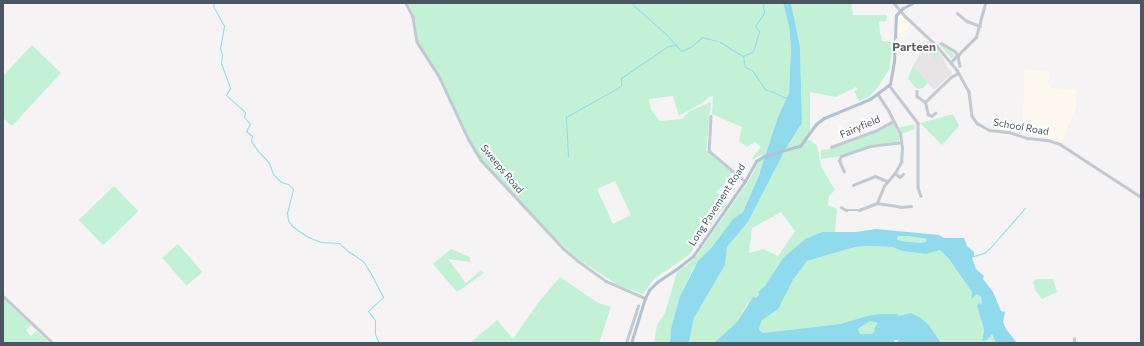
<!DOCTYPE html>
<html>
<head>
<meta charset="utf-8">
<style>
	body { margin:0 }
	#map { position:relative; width:1144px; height:346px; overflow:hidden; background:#f5f3f3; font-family:Commissioner,sans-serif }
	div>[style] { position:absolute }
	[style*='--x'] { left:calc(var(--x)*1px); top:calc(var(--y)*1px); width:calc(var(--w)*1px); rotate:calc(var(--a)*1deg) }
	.commercial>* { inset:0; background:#fdf9ef }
	.education>* { inset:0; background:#e6e4e5 }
	.green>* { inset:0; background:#c3f1d5; transform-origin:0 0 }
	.water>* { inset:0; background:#90daee }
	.stream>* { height:1px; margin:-0.5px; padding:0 0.5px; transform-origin:0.5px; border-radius:0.5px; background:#90daee }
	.minor>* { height:2.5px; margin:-1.25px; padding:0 1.25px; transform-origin:1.25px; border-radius:1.25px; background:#c1cad2 }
	.major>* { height:3px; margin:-1.5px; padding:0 1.5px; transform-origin:1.5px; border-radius:1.5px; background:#b3c2d1 }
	span { translate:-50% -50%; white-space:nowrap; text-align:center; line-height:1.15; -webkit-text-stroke:3.5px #fff; paint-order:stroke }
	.street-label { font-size:10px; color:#4a5661 }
	.quarter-label { font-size:12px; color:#5f6368; font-weight:700 }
	.frame { position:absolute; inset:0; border:4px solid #4a5661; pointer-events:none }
</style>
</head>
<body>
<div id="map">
	<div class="commercial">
		<div style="clip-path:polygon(898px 13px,911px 22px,903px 38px,896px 32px)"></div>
		<div style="clip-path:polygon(1024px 69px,1049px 72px,1048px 83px,1051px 88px,1077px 90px,1076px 108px,1063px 139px,1063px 144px,1050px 138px,1023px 135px)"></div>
	</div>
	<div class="education">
		<div style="clip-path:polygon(928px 41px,941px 54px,947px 66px,946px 66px,952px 73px,934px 90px,913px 66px)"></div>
	</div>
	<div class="green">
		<div style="clip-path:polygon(evenodd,408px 3px,783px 3px,789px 26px,791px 48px,789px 93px,778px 117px,767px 154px,758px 156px,754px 160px,752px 158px,761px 147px,755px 142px,747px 147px,739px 141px,742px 127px,712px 114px,713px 96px,709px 97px,702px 103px,679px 116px,673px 96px,649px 99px,651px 110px,660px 121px,682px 119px,690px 111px,711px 102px,706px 151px,732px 172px,724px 185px,716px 192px,727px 202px,689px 255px,655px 278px,643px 294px,618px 285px,575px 257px,538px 221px,480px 157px,473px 145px,439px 74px,418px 42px,415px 19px,408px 3px,615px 181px,631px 215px,613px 224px,597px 189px,615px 181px)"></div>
		<div style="clip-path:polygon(evenodd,791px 3px,851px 3px,853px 15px,887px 15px,886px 21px,879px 22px,880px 34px,881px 35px,882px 41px,893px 42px,889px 70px,878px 87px,870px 96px,859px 101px,854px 91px,857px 90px,856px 87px,836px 97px,810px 92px,810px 130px,806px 139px,817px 145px,821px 166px,835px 190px,829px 196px,828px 205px,837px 209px,835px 232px,822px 232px,805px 239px,783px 258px,765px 286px,758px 292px,759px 295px,756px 298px,747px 304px,737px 322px,714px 343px,689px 343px,694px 318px,725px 265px,727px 247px,748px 222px,786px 148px,802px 123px,800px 47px,791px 3px,781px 212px,795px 231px,778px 256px,763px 249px,749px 253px,752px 228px,781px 212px)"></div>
		<div style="clip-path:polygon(937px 42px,950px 50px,955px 57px,951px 58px)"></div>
		<div style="clip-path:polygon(930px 44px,939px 54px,935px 58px,926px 47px)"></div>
		<div style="clip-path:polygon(32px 45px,61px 73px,12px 126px,3px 118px,3px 76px)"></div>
		<div style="clip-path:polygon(913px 66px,928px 83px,923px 88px,917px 89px,908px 79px)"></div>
		<div style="clip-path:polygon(953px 114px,959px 126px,942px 145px,920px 123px)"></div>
		<div style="clip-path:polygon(893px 123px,899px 136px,899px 140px,896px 142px,870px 145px,836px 157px,821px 159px,821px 150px,831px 149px)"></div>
		<div style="clip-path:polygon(914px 124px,915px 129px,901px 134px,899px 128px)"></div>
		<div style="clip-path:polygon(766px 157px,743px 212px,733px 219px,721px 236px,694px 267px,680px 296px,671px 329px,670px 343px,654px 343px,657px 325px,665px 313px,677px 272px,691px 262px,700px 251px,750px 179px,759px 160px)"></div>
		<div style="left:114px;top:186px;width:35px;height:49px;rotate:46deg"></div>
		<div style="clip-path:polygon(898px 236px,908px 236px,927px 239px,926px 242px,920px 243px,901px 241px,897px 239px)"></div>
		<div style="left:178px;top:244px;width:37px;height:21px;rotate:49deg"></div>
		<div style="clip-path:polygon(870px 246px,892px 247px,902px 251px,926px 254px,940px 250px,949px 259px,972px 292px,971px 299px,977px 293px,981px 297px,982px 305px,977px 306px,984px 329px,982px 335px,992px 334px,996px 343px,941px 343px,929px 325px,899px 316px,897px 314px,867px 316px,840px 324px,780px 331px,762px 333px,759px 329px,762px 320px,778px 307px,793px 280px,807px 261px,855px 247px)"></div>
		<div style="clip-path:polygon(451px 249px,470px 257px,470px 262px,448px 259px,466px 283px,481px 270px,484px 273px,457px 292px,433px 264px)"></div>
		<div style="clip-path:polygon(560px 277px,598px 303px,611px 307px,599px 343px,470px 343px,497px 320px,513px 339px,538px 303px)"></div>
		<div style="clip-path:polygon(1036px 279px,1053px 279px,1057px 292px,1042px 299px,1035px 290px,1033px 282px)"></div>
		<div style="clip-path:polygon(3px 299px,31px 325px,26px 330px,31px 336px,36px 331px,48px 341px,46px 343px,3px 343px)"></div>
		<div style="clip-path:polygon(870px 321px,878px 323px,876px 331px,871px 334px,860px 334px,858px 329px)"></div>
	</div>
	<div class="water">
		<div style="clip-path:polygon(783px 3px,791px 3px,800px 47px,802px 123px,786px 148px,748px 222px,727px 247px,725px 265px,694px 318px,689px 343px,670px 343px,671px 329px,680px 296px,698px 261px,712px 247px,733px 219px,743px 212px,759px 175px,778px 117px,789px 93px,791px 48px,789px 26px)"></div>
		<div style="clip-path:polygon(evenodd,876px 229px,939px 235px,944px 238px,964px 238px,967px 246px,974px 252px,974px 257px,972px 258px,976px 269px,984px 276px,983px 279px,993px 292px,1001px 311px,1005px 312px,1003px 322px,1006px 329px,1017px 343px,996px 343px,992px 334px,987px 340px,982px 341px,984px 329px,977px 306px,979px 303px,982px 305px,981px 297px,977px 294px,971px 299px,972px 292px,949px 259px,940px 250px,926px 254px,902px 251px,892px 247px,870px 246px,855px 247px,807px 261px,793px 280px,778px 309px,762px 320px,759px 329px,762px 333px,780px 331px,840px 324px,867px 316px,880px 314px,897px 314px,899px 316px,911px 313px,921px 318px,929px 325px,941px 343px,898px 343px,898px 340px,895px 340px,893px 343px,714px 343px,737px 322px,753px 297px,756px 298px,759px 295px,758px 292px,765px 286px,783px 258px,805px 239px,822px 232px,856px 232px,876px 229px,898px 236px,908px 236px,927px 239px,926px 242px,920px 243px,901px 241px,897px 239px,898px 236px,876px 229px,870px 321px,878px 323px,874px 329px,875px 331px,871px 334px,860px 334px,858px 329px,870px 321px)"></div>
	</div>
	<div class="stream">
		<div style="--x:214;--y:3;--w:3;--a:108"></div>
		<div style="--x:213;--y:6;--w:23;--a:61"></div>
		<div style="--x:224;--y:26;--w:22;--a:100"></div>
		<div style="--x:220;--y:48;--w:7;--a:74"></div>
		<div style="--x:222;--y:55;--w:8;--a:97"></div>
		<div style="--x:221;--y:63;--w:27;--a:70"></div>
		<div style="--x:230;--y:88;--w:8;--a:120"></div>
		<div style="--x:226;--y:95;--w:25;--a:42"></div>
		<div style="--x:245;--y:112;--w:5;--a:101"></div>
		<div style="--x:244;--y:117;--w:9;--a:49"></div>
		<div style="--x:250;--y:124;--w:8;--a:120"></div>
		<div style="--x:246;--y:131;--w:8;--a:40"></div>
		<div style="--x:252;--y:136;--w:5;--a:101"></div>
		<div style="--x:251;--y:141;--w:12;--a:55"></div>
		<div style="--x:258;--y:151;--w:16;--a:47"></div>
		<div style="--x:269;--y:163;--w:12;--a:70"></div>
		<div style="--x:273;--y:174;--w:11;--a:45"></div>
		<div style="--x:281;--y:182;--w:7;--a:16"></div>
		<div style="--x:288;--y:184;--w:7;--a:45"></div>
		<div style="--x:293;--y:189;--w:25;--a:104"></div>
		<div style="--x:287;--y:213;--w:7;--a:82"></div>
		<div style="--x:288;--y:220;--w:7;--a:56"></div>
		<div style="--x:292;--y:226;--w:19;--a:35"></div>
		<div style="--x:308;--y:237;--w:14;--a:21"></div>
		<div style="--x:321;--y:242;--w:18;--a:3"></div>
		<div style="--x:339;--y:243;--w:12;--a:42"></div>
		<div style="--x:348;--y:251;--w:18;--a:34"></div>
		<div style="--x:363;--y:261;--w:15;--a:58"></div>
		<div style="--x:371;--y:274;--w:26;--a:62"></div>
		<div style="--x:383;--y:297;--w:21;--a:137"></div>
		<div style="--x:368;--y:311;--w:11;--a:52"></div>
		<div style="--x:375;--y:320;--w:14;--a:90"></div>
		<div style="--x:375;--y:334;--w:10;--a:66"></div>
		<div style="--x:631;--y:3;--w:48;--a:41.6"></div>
		<div style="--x:667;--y:35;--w:21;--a:49"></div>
		<div style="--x:681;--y:51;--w:12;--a:-24"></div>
		<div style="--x:692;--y:46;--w:13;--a:-42"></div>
		<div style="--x:702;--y:37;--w:16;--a:15"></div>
		<div style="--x:720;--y:42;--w:26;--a:32"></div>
		<div style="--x:743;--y:56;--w:10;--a:-24"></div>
		<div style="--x:752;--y:52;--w:4;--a:-56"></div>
		<div style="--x:754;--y:49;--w:19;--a:-74"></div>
		<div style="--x:759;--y:31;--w:6;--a:-129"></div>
		<div style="--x:755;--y:26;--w:16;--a:-55"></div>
		<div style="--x:764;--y:13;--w:10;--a:-96"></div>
		<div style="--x:743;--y:56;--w:11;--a:80"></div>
		<div style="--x:745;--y:67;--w:8;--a:23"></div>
		<div style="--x:752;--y:70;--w:23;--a:56"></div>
		<div style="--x:765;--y:89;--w:5;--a:22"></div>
		<div style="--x:771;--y:91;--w:17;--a:25"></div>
		<div style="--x:568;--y:156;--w:39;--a:-93"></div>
		<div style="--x:566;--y:117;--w:63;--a:-29.4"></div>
		<div style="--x:621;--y:86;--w:8;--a:-90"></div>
		<div style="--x:621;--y:78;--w:57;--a:-34.2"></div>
		<div style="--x:668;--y:46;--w:9;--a:-6"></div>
		<div style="--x:974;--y:256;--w:10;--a:-17"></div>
		<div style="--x:984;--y:253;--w:6;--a:-39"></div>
		<div style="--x:989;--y:249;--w:55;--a:-48.7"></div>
	</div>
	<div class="minor">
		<div style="--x:406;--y:3;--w:16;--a:63"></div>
		<div style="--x:413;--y:17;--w:25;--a:81"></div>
		<div style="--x:417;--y:42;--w:40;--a:57.1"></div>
		<div style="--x:439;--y:76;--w:71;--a:64.9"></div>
		<div style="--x:469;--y:140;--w:23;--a:59"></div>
		<div style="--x:481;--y:160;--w:122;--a:47"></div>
		<div style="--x:564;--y:249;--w:17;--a:40"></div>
		<div style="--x:577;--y:260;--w:36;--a:36"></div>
		<div style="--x:606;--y:281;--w:43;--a:23.6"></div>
		<div style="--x:894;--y:3;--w:17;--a:50"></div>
		<div style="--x:905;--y:16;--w:42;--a:43.1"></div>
		<div style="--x:936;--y:45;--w:33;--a:50"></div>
		<div style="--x:957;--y:70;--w:25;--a:61"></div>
		<div style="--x:969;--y:92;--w:24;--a:83"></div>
		<div style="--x:972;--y:116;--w:9;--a:54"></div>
		<div style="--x:977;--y:123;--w:14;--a:30"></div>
		<div style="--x:989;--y:130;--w:20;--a:6"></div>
		<div style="--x:1009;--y:132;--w:20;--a:18"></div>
		<div style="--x:1028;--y:138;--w:20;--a:6"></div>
		<div style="--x:1048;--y:140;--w:13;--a:18"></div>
		<div style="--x:1060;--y:144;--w:97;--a:33.2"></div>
		<div style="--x:957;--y:13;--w:13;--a:39"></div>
		<div style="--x:967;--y:21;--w:14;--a:21"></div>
		<div style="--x:941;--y:43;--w:16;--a:30"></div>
		<div style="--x:955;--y:51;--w:6;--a:59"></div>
		<div style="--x:958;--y:56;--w:10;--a:79"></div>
		<div style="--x:951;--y:62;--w:35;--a:-45"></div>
		<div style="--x:976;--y:37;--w:35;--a:-75"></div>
		<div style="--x:889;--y:85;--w:48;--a:52.7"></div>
		<div style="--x:918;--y:123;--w:64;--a:90"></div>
		<div style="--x:918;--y:187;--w:9;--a:72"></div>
		<div style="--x:917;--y:91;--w:5;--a:90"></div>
		<div style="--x:917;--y:96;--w:10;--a:37"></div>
		<div style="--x:936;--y:113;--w:5;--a:143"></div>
		<div style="--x:932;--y:116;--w:4;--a:-166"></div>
		<div style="--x:928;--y:115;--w:13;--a:-103"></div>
		<div style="--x:925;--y:102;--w:36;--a:-44"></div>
		<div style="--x:951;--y:77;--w:8;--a:-30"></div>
		<div style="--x:711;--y:116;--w:35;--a:93"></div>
		<div style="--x:709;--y:151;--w:47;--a:39.8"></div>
		<div style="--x:831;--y:147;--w:49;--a:-20.3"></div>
		<div style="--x:877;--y:130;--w:18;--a:-29"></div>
		<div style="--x:844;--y:172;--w:12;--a:-114"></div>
		<div style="--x:839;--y:161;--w:5;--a:-68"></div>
		<div style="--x:841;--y:156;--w:31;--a:-19"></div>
		<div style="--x:870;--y:146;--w:31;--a:-7"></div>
		<div style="--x:895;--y:173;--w:6;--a:39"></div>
		<div style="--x:900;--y:177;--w:4;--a:-45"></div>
		<div style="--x:853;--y:185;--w:24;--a:-22"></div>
		<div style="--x:875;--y:176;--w:13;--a:23"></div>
		<div style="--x:877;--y:203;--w:24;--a:9"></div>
		<div style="--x:901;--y:207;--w:10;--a:-6"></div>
		<div style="--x:841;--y:207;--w:6;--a:31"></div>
		<div style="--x:846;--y:210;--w:13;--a:0"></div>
		<div style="--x:859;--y:210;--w:19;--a:-21"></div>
		<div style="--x:877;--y:203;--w:18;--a:-68"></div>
		<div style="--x:884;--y:186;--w:17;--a:-50"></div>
		<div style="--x:895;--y:173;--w:13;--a:-61"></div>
		<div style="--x:901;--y:162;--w:14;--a:-86"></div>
		<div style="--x:902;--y:148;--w:14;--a:-98"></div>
		<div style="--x:900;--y:134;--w:25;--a:-117"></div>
		<div style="--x:889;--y:112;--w:20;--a:-123"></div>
		<div style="--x:3;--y:296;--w:69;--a:43.2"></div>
		<div style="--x:626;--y:343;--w:39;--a:-72"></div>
		<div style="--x:1074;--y:343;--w:4;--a:-90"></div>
	</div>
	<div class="major">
		<div style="--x:631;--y:343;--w:47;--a:-72.7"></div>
		<div style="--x:645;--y:298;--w:9;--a:-63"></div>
		<div style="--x:649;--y:290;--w:11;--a:-45"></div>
		<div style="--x:657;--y:282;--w:27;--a:-34"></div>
		<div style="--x:679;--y:267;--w:18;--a:-38"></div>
		<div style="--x:693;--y:256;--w:91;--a:-55.3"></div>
		<div style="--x:745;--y:181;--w:23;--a:-61"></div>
		<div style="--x:756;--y:161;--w:9;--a:-32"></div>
		<div style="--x:764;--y:156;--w:37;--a:-16"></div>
		<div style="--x:800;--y:146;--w:27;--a:-54"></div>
		<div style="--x:816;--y:124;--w:10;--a:-37"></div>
		<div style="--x:824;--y:118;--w:50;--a:-22.4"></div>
		<div style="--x:870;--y:99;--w:25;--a:-37"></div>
		<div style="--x:890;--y:84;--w:22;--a:-80"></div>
		<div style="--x:894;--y:62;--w:47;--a:-87.6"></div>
		<div style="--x:896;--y:15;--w:10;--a:-45"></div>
		<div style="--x:903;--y:8;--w:11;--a:-27"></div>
	</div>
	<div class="street-label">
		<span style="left:860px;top:127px;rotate:-23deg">Fairyfield</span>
		<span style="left:1021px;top:127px;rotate:10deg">School Road</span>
		<span style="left:502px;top:169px;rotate:50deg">Sweeps Road</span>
		<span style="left:717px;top:205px;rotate:-57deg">Long Pavement Road</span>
	</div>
	<div class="quarter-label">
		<span style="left:914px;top:47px">Parteen</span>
	</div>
	<div class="frame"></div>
</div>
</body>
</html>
